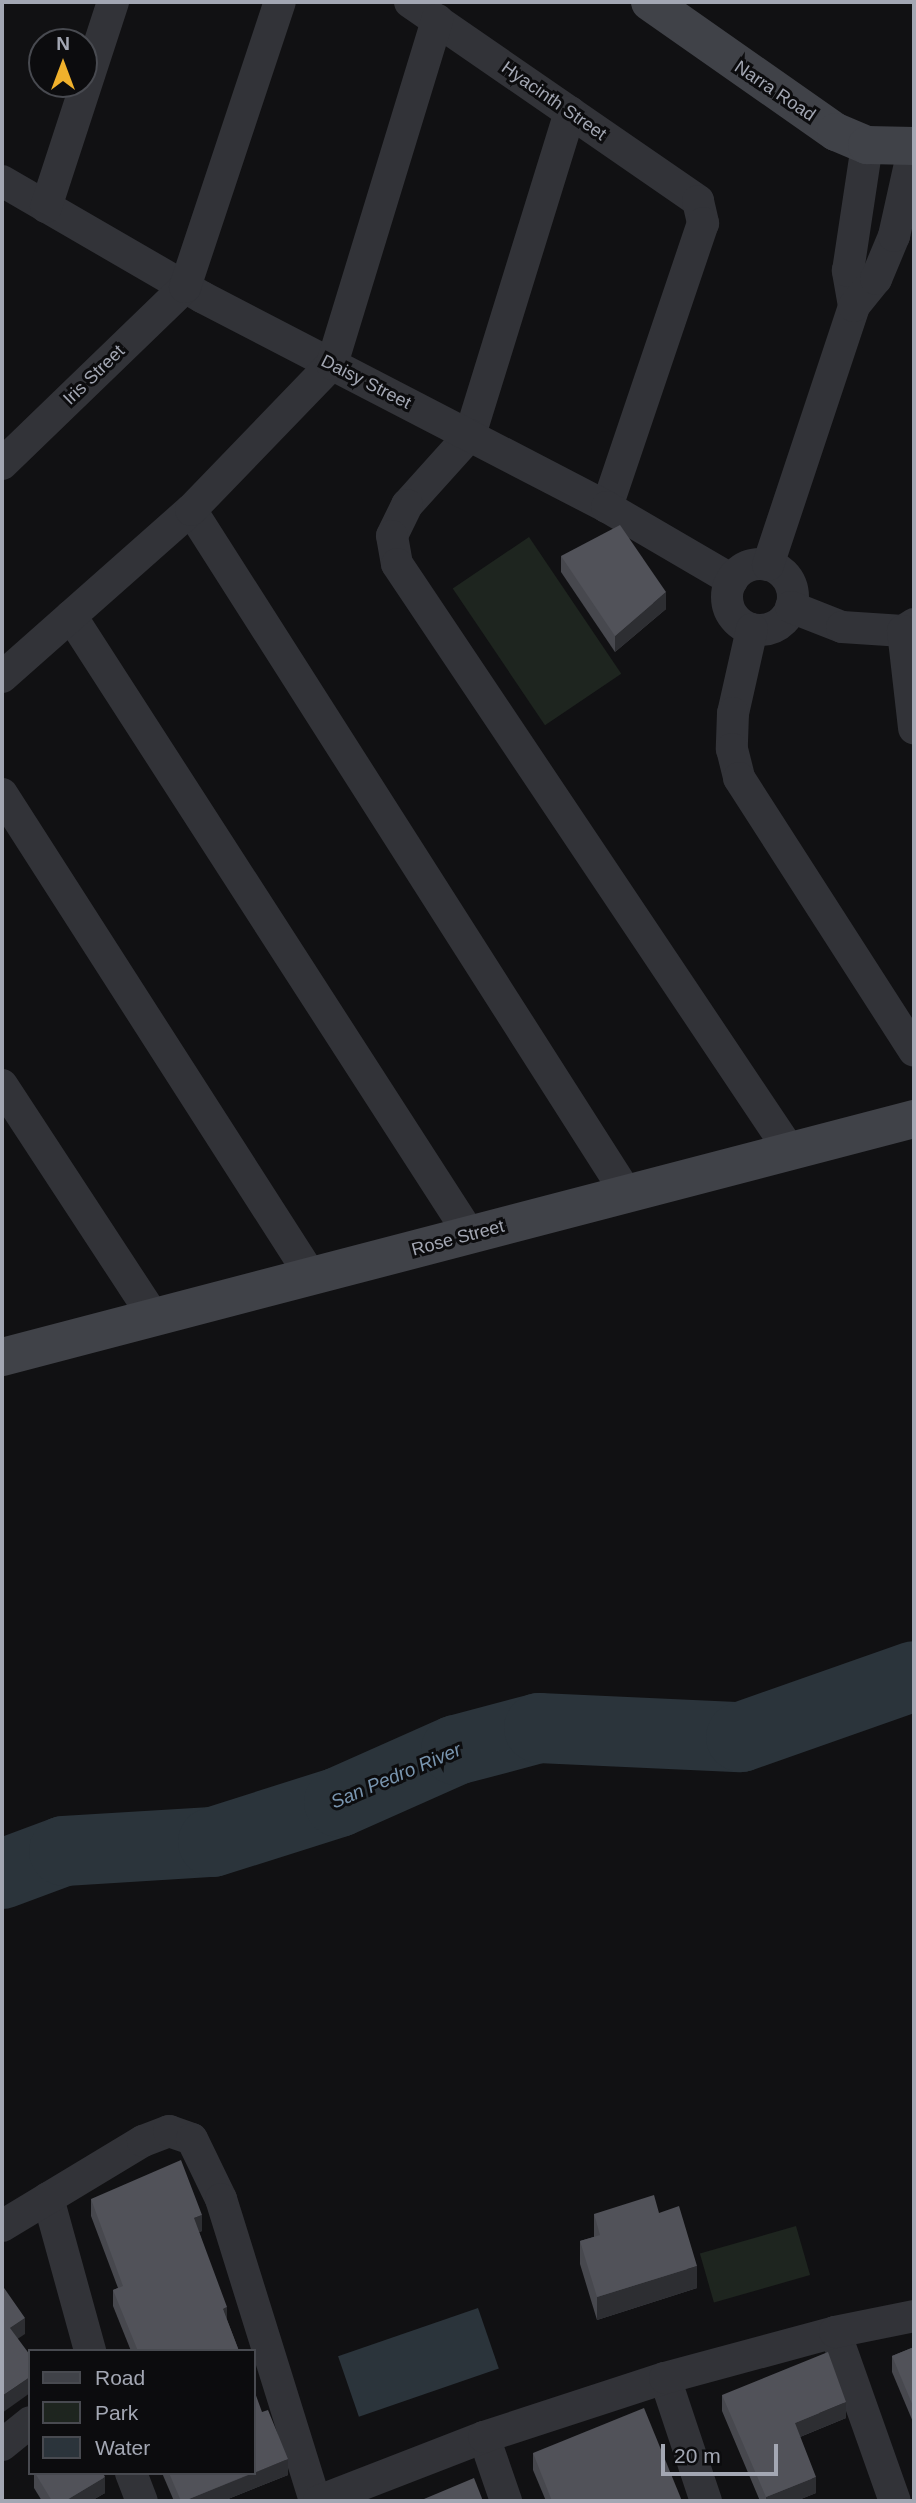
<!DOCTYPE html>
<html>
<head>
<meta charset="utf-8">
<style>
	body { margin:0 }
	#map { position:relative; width:916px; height:2503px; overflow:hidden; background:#111113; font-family:Arial,sans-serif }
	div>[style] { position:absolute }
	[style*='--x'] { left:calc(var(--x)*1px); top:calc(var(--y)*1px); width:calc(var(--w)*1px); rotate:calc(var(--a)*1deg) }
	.green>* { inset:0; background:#1e251f; transform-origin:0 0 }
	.water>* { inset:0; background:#2b343b; transform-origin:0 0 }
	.river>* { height:70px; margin:-35px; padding:0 35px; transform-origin:35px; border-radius:35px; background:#2b343b }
	.street>* { height:32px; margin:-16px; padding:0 16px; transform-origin:16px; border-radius:16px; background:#323338 }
	.street>.ring { margin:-16px; padding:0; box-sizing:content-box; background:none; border:32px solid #323338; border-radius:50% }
	.secondary>* { height:38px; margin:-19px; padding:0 19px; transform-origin:19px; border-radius:19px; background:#404248 }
	.wall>* { inset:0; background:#47484e }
	.shaded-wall>* { inset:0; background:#2d2e32; transform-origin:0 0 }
	.building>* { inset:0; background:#515259 }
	span { translate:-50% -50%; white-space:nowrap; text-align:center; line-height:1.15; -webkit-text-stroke:6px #0c0c0e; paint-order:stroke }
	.street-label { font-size:18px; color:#a3a7b3 }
	.water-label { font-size:19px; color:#7995af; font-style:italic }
	.frame { position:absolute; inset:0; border:4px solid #a3a7b3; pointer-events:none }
	.legend { position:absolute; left:28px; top:2349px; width:228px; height:126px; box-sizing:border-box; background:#0c0c0e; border:2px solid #484a50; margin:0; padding:9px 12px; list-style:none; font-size:21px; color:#a3a7b3 }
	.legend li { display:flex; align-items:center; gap:14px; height:35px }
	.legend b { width:35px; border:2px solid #484a50 }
	.north { position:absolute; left:28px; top:28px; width:70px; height:70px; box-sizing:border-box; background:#0c0c0e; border:2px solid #484a50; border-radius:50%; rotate:0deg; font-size:19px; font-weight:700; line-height:28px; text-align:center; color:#a3a7b3 }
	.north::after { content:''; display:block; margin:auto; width:24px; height:32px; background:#f0b12c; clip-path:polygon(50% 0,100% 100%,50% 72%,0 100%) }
	.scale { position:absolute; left:661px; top:2444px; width:117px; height:32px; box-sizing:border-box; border:4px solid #a3a7b3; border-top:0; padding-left:9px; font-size:21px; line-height:24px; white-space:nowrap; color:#a3a7b3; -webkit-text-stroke:5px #0c0c0e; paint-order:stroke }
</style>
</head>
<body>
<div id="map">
	<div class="green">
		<div style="left:529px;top:537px;width:165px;height:92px;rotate:56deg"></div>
		<div style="left:796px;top:2226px;width:51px;height:100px;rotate:74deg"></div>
	</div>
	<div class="water">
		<div style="left:478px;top:2308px;width:64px;height:148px;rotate:71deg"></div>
	</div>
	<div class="river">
		<div style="--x:2;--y:1874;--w:66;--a:-20.4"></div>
		<div style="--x:64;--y:1851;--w:149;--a:-3.5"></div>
		<div style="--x:213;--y:1842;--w:132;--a:-17.6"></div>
		<div style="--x:339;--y:1802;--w:128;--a:-24"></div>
		<div style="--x:456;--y:1750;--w:86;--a:-14.8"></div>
		<div style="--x:539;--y:1728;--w:202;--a:2.6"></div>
		<div style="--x:741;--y:1737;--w:183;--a:-19.4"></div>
	</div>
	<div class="street">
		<div style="--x:410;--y:2;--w:350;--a:34.6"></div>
		<div style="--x:698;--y:201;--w:23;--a:77"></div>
		<div style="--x:703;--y:223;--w:300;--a:108.7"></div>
		<div style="--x:570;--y:112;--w:338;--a:107.2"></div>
		<div style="--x:470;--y:435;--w:94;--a:132"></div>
		<div style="--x:407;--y:505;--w:34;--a:116"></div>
		<div style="--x:392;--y:536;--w:28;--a:80"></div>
		<div style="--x:397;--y:564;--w:706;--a:56.2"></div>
		<div style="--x:2;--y:181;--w:231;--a:30.1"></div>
		<div style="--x:202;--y:297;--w:456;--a:27.4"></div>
		<div style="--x:607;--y:507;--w:145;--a:30.3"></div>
		<div style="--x:46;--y:207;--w:216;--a:-71.9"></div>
		<div style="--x:854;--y:306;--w:36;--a:-100"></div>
		<div style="--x:848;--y:271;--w:127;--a:-81.4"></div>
		<div style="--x:2;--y:464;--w:255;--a:-44"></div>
		<div style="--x:185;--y:287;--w:300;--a:-71.6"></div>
		<div style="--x:191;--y:510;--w:811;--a:57.49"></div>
		<div class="ring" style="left:727px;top:564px;width:34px;height:34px"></div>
		<div style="--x:768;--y:565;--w:273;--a:-71.6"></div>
		<div style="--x:854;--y:306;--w:35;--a:-51"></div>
		<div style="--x:876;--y:279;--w:47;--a:-67.3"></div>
		<div style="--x:894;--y:236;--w:92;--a:-77.5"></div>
		<div style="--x:791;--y:607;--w:55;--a:21.4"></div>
		<div style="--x:842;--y:627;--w:61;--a:3.8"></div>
		<div style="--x:903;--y:631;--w:13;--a:-32"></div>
		<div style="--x:71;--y:616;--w:736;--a:57.19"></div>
		<div style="--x:752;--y:629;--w:86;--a:102.7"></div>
		<div style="--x:733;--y:713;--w:36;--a:92"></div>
		<div style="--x:732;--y:749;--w:30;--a:76"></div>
		<div style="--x:739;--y:778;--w:324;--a:57.3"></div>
		<div style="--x:903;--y:631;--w:98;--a:83.5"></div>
		<div style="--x:2;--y:677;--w:252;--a:-41.5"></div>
		<div style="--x:191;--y:510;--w:203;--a:-46"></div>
		<div style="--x:332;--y:364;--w:360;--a:-73"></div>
		<div style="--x:2;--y:794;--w:573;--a:57.34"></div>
		<div style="--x:2;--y:1085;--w:277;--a:56.8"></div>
		<div style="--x:48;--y:2198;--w:159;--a:74.6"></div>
		<div style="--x:2;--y:2226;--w:165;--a:-31.1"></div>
		<div style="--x:143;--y:2141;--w:28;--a:-21"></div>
		<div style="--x:169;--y:2131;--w:24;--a:19"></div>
		<div style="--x:192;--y:2139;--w:67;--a:64.2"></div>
		<div style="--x:221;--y:2199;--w:316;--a:72.7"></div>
		<div style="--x:835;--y:2332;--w:179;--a:70.5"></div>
		<div style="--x:665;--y:2378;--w:130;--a:71.6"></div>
		<div style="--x:484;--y:2437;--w:68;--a:71"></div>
		<div style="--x:2;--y:2445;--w:36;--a:-39"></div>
		<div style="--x:131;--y:2473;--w:30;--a:69"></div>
		<div style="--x:319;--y:2501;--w:177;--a:-21.2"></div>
		<div style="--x:484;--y:2437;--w:190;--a:-18.1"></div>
		<div style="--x:665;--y:2378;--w:176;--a:-15.1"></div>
		<div style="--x:835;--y:2332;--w:81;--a:-11.4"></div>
	</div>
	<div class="secondary">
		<div style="--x:650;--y:2;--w:227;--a:35"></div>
		<div style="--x:836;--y:132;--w:34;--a:23"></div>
		<div style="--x:867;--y:145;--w:47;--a:1.2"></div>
		<div style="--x:2;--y:1357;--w:943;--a:-14.63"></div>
	</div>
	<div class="wall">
		<div style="clip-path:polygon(561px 556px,666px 609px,615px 652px,561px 572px)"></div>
		<div style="clip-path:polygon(91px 2199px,202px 2231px,199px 2232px,227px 2320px,239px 2351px,131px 2351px,113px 2306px,113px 2290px,118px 2288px,91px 2216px)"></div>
		<div style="clip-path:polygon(659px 2213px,697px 2288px,597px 2320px,580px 2264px,580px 2241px,594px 2237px,594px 2214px)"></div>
		<div style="clip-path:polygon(914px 2347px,914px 2421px,913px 2422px,892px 2372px,892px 2356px)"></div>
		<div style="clip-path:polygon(722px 2395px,846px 2418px,800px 2437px,816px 2493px,796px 2501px,760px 2501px,722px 2411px)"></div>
		<div style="clip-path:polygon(533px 2453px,682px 2501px,546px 2501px,533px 2470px)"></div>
		<div style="clip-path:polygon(34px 2473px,103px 2473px,105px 2493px,91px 2501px,42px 2501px,34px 2488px)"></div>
		<div style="clip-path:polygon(162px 2473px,254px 2473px,288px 2475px,223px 2501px,174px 2501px)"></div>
	</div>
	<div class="shaded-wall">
		<div style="clip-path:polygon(666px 592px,666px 609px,615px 652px,615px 636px)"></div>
		<div style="clip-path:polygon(202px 2215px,202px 2231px,194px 2234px,194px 2218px)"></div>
		<div style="clip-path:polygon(697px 2266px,697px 2288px,597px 2320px,597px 2297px)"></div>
		<div style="clip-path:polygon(227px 2307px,227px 2323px,223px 2309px)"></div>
		<div style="clip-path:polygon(25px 2318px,25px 2334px,10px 2344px,10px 2328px)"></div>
		<div style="clip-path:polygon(30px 2377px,30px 2393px,2px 2413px,2px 2396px)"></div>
		<div style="clip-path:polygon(846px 2402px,846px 2418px,795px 2439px,795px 2423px)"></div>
		<div style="left:914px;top:2405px;width:16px;height:1px;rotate:90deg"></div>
		<div style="clip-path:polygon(288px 2459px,288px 2475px,223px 2501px,184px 2501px)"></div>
		<div style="clip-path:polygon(105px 2477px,105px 2493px,91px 2501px,65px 2501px)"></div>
		<div style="clip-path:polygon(816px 2477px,816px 2493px,796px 2501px,766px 2501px,766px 2497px)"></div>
	</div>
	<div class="building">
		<div style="clip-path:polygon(620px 525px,666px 592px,615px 636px,561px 556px)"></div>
		<div style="clip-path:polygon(181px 2160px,202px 2215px,194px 2218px,227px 2307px,223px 2309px,239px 2351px,138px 2351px,113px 2290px,123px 2286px,91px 2199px)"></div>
		<div style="clip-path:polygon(654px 2195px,659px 2213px,679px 2206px,697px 2266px,597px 2297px,580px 2241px,600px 2235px,594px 2214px)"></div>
		<div style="clip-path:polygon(2px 2285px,25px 2318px,10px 2328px,30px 2355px,30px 2377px,2px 2396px)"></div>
		<div style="clip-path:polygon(914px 2347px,914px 2405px,913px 2406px,892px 2356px)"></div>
		<div style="clip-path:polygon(828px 2352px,846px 2402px,795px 2423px,816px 2477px,766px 2497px,722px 2395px)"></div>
		<div style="clip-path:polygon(254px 2390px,262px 2412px,268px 2410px,288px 2459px,254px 2473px)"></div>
		<div style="clip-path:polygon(644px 2408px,682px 2501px,552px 2501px,533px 2453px)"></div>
		<div style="clip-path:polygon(35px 2473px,103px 2473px,105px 2477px,65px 2501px,52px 2501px)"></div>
		<div style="clip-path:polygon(169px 2473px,252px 2473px,184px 2501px,181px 2501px)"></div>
		<div style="clip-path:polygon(474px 2478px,483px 2501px,425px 2501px,424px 2499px)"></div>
	</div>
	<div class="street-label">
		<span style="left:775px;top:91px;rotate:34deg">Narra Road</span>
		<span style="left:554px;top:101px;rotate:35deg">Hyacinth Street</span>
		<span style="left:94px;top:375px;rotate:-44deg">Iris Street</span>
		<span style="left:366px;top:382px;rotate:27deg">Daisy Street</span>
		<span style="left:458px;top:1238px;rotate:-15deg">Rose Street</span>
	</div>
	<div class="water-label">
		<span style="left:396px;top:1776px;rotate:-23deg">San Pedro River</span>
	</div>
	<div class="frame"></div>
	<ul class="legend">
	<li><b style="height:9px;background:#404248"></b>Road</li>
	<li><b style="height:19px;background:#1e251f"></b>Park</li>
	<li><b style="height:19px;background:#2b343b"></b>Water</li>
	</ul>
	<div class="north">N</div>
	<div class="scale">20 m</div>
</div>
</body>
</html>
